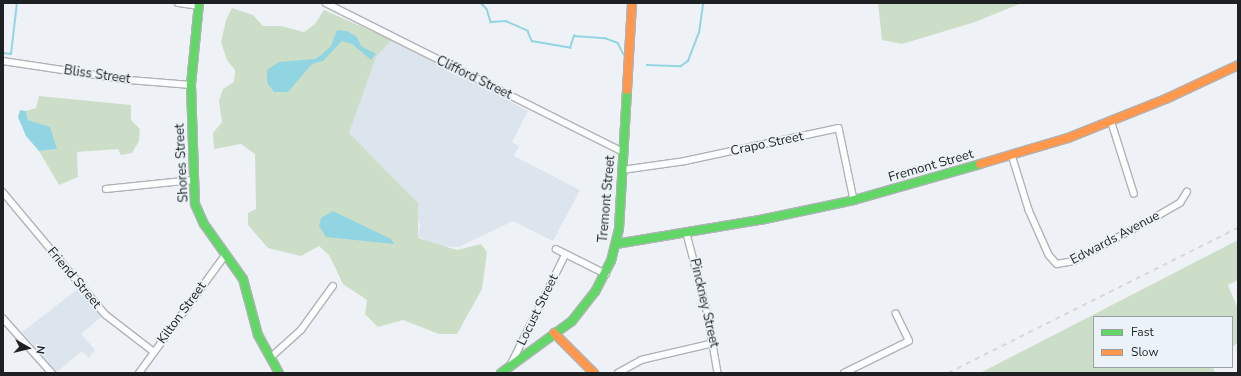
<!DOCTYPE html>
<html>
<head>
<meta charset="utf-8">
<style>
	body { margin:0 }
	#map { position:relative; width:1241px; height:376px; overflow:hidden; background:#eef2f6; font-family:"Nunito Sans",sans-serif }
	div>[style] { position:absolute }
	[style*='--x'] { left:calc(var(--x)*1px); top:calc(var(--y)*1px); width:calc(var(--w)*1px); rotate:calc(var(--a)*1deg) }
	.built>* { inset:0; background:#dce5ed }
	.green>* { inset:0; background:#cddec8 }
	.water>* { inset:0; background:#92d5e2 }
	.stream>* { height:1.5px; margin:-0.75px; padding:0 0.75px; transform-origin:0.75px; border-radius:0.75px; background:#92d5e2 }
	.roads { filter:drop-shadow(1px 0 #b0b3b6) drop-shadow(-1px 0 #b0b3b6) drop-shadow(0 1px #b0b3b6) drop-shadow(0 -1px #b0b3b6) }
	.street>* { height:5.5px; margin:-2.75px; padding:0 2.75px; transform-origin:2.75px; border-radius:2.75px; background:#fcfdfe }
	.fast>* { height:8px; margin:-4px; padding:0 4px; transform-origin:4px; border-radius:4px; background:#63d668 }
	.slow>* { height:8px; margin:-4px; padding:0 4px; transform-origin:4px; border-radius:4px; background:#ff974d }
	.rail>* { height:1.5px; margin-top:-0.75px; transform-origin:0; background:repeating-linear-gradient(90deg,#d5d7d8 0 5px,transparent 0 10px) }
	span { translate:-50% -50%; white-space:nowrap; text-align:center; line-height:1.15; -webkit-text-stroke:3.5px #ebf3f9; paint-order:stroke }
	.street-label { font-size:13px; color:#1e2123 }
	.frame { position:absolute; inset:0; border:4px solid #1e2123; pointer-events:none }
	.legend { position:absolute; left:1093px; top:316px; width:140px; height:52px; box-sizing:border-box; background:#ebf3f9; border:1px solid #999fa3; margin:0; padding:5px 7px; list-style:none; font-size:12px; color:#1e2123 }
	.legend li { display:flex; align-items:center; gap:8px; height:20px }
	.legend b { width:20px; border:1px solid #999fa3 }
	.north { position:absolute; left:8px; top:328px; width:40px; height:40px; -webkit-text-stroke:3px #ebf3f9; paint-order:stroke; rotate:98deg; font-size:11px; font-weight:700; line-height:16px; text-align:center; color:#1e2123 }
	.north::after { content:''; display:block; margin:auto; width:14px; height:18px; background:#1e2123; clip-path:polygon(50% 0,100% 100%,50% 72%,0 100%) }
</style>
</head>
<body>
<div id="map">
	<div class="built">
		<div style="clip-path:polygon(392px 40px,528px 111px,512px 142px,519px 146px,514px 156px,580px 190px,553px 241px,513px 221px,459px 247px,438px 246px,418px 237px,420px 224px,349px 133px,367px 67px)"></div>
		<div style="clip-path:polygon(78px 289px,101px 317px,81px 334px,95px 350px,89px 358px,82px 351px,57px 372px,22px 332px)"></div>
	</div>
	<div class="green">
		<div style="clip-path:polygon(878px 3px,1022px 3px,975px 22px,902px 44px,882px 40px)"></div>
		<div style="clip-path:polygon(232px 8px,253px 15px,263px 26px,281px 26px,304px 32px,315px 24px,324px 10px,392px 40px,376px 57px,349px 133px,418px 203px,418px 238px,457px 250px,481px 244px,487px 252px,482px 289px,457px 334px,439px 334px,403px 320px,378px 327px,365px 314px,367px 300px,343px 284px,329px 255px,319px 246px,301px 256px,268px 248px,248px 225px,248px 213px,256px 209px,255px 154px,241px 144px,214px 149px,213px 133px,222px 122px,219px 101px,223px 89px,234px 82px,235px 70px,227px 60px,221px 42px,226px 20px)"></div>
		<div style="clip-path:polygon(39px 96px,131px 105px,131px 120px,140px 129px,139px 141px,132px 153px,121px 155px,118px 149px,77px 152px,78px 177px,59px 185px,39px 151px,57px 149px,28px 120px,26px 111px,36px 108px)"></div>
		<div style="clip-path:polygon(1238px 240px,1238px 280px,1228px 285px,1238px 309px,1238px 343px,1232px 347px,1232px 317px,1094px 317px,1094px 367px,1213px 367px,1215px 373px,980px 373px)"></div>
	</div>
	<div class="water">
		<div style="clip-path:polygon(337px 30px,347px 31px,357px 37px,361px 46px,376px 54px,371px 60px,352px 44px,342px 41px,323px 61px,312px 64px,288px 92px,274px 92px,267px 83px,267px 70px,279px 62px,315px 59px,321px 55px,331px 46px)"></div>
		<div style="clip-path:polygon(20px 110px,26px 111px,28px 120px,50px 127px,57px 149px,39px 151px,26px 136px,18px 117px)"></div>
		<div style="clip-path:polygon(333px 211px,391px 239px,394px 244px,326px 237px,319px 226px,321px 218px)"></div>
	</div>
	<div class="stream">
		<div style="--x:481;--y:3;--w:8;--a:45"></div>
		<div style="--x:487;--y:9;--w:14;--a:73"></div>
		<div style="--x:491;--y:22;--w:15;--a:-4"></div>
		<div style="--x:506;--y:21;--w:24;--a:24"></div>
		<div style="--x:528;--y:31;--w:11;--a:68"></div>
		<div style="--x:532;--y:41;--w:39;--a:10"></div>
		<div style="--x:570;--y:48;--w:13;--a:-72"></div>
		<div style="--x:574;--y:36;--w:31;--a:4"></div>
		<div style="--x:605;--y:38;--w:14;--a:21"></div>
		<div style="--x:618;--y:43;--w:13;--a:63"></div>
		<div style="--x:3;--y:53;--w:8;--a:7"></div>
		<div style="--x:11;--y:54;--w:51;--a:-83.3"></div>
		<div style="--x:647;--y:65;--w:34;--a:2"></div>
		<div style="--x:681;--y:66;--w:9;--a:-36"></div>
		<div style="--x:688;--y:61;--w:30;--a:-69"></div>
		<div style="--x:699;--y:33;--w:30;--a:-82"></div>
	</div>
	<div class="roads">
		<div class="street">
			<div style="--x:178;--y:3;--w:21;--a:8"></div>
			<div style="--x:326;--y:3;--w:332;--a:26.6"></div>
			<div style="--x:3;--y:61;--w:127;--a:8.6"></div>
			<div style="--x:129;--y:80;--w:62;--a:4.6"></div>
			<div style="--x:1111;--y:120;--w:77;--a:72.5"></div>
			<div style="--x:1012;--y:155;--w:58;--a:72.8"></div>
			<div style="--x:1029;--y:210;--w:49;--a:66"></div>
			<div style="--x:1049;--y:255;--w:12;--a:48"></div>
			<div style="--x:1057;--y:264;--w:17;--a:-10"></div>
			<div style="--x:1074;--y:261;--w:91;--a:-28.3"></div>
			<div style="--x:1154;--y:218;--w:30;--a:-30"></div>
			<div style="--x:1180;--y:203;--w:13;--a:-58"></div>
			<div style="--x:622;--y:170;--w:64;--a:-8.1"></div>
			<div style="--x:685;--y:161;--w:157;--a:-12.1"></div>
			<div style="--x:839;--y:128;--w:74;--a:78.2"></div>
			<div style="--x:106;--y:189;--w:87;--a:-5.9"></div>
			<div style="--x:3;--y:192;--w:160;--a:50.1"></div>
			<div style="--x:106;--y:315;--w:61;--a:37.6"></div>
			<div style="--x:687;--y:234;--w:79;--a:75.3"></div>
			<div style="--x:707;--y:310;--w:64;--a:80.1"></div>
			<div style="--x:556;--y:249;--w:56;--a:26.6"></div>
			<div style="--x:3;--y:318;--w:74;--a:48.3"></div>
			<div style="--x:270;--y:358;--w:42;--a:-42.1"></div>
			<div style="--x:301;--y:330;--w:54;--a:-54"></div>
			<div style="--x:511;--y:364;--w:122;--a:-63.6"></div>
			<div style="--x:139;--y:373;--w:147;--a:-53.8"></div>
			<div style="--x:618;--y:373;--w:26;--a:-29"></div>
			<div style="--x:641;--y:360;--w:75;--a:-13.1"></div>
			<div style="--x:844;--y:373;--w:72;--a:-26.2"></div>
			<div style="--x:909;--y:341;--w:30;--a:-116"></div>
		</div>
		<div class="fast">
			<div style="--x:199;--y:3;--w:82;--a:95.6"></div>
			<div style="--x:191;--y:85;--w:119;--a:88.1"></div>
			<div style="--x:195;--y:204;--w:22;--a:66"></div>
			<div style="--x:204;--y:224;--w:67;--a:54.7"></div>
			<div style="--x:243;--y:279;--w:58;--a:75"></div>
			<div style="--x:258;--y:335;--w:43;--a:61.1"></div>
			<div style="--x:616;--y:244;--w:146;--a:-9.5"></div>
			<div style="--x:760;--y:220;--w:96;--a:-12"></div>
			<div style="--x:854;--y:200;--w:131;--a:-15.9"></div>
			<div style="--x:501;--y:373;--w:88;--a:-36.2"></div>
			<div style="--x:572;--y:321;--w:37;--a:-52"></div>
			<div style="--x:595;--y:292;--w:35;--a:-63"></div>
			<div style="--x:611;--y:261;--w:33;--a:-76"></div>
			<div style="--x:619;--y:229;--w:139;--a:-86.7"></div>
		</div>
		<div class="slow">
			<div style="--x:627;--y:90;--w:87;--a:-86.7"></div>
			<div style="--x:980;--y:164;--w:92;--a:-16.5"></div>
			<div style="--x:1068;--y:138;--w:108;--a:-21.8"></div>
			<div style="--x:1168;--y:98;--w:77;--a:-25.2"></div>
			<div style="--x:554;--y:333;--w:57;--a:45"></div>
		</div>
	</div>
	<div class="rail">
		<div style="--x:948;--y:373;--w:324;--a:-26.6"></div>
	</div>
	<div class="street-label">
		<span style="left:97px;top:75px;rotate:8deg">Bliss Street</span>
		<span style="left:474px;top:78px;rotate:26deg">Clifford Street</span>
		<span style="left:767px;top:144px;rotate:-12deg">Crapo Street</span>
		<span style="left:182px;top:163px;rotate:-93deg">Shores Street</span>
		<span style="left:931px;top:166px;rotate:-16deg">Fremont Street</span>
		<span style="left:607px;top:199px;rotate:-85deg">Tremont Street</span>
		<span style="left:1115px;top:238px;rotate:-28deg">Edwards Avenue</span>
		<span style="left:74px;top:278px;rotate:50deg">Friend Street</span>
		<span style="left:704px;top:303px;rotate:77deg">Pinckney Street</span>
		<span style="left:538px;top:310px;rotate:-64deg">Locust Street</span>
		<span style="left:182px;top:313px;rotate:-54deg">Kilton Street</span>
	</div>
	<div class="frame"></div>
	<ul class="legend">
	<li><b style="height:5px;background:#63d668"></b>Fast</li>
	<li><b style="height:5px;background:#ff974d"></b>Slow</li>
	</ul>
	<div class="north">N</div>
</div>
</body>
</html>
